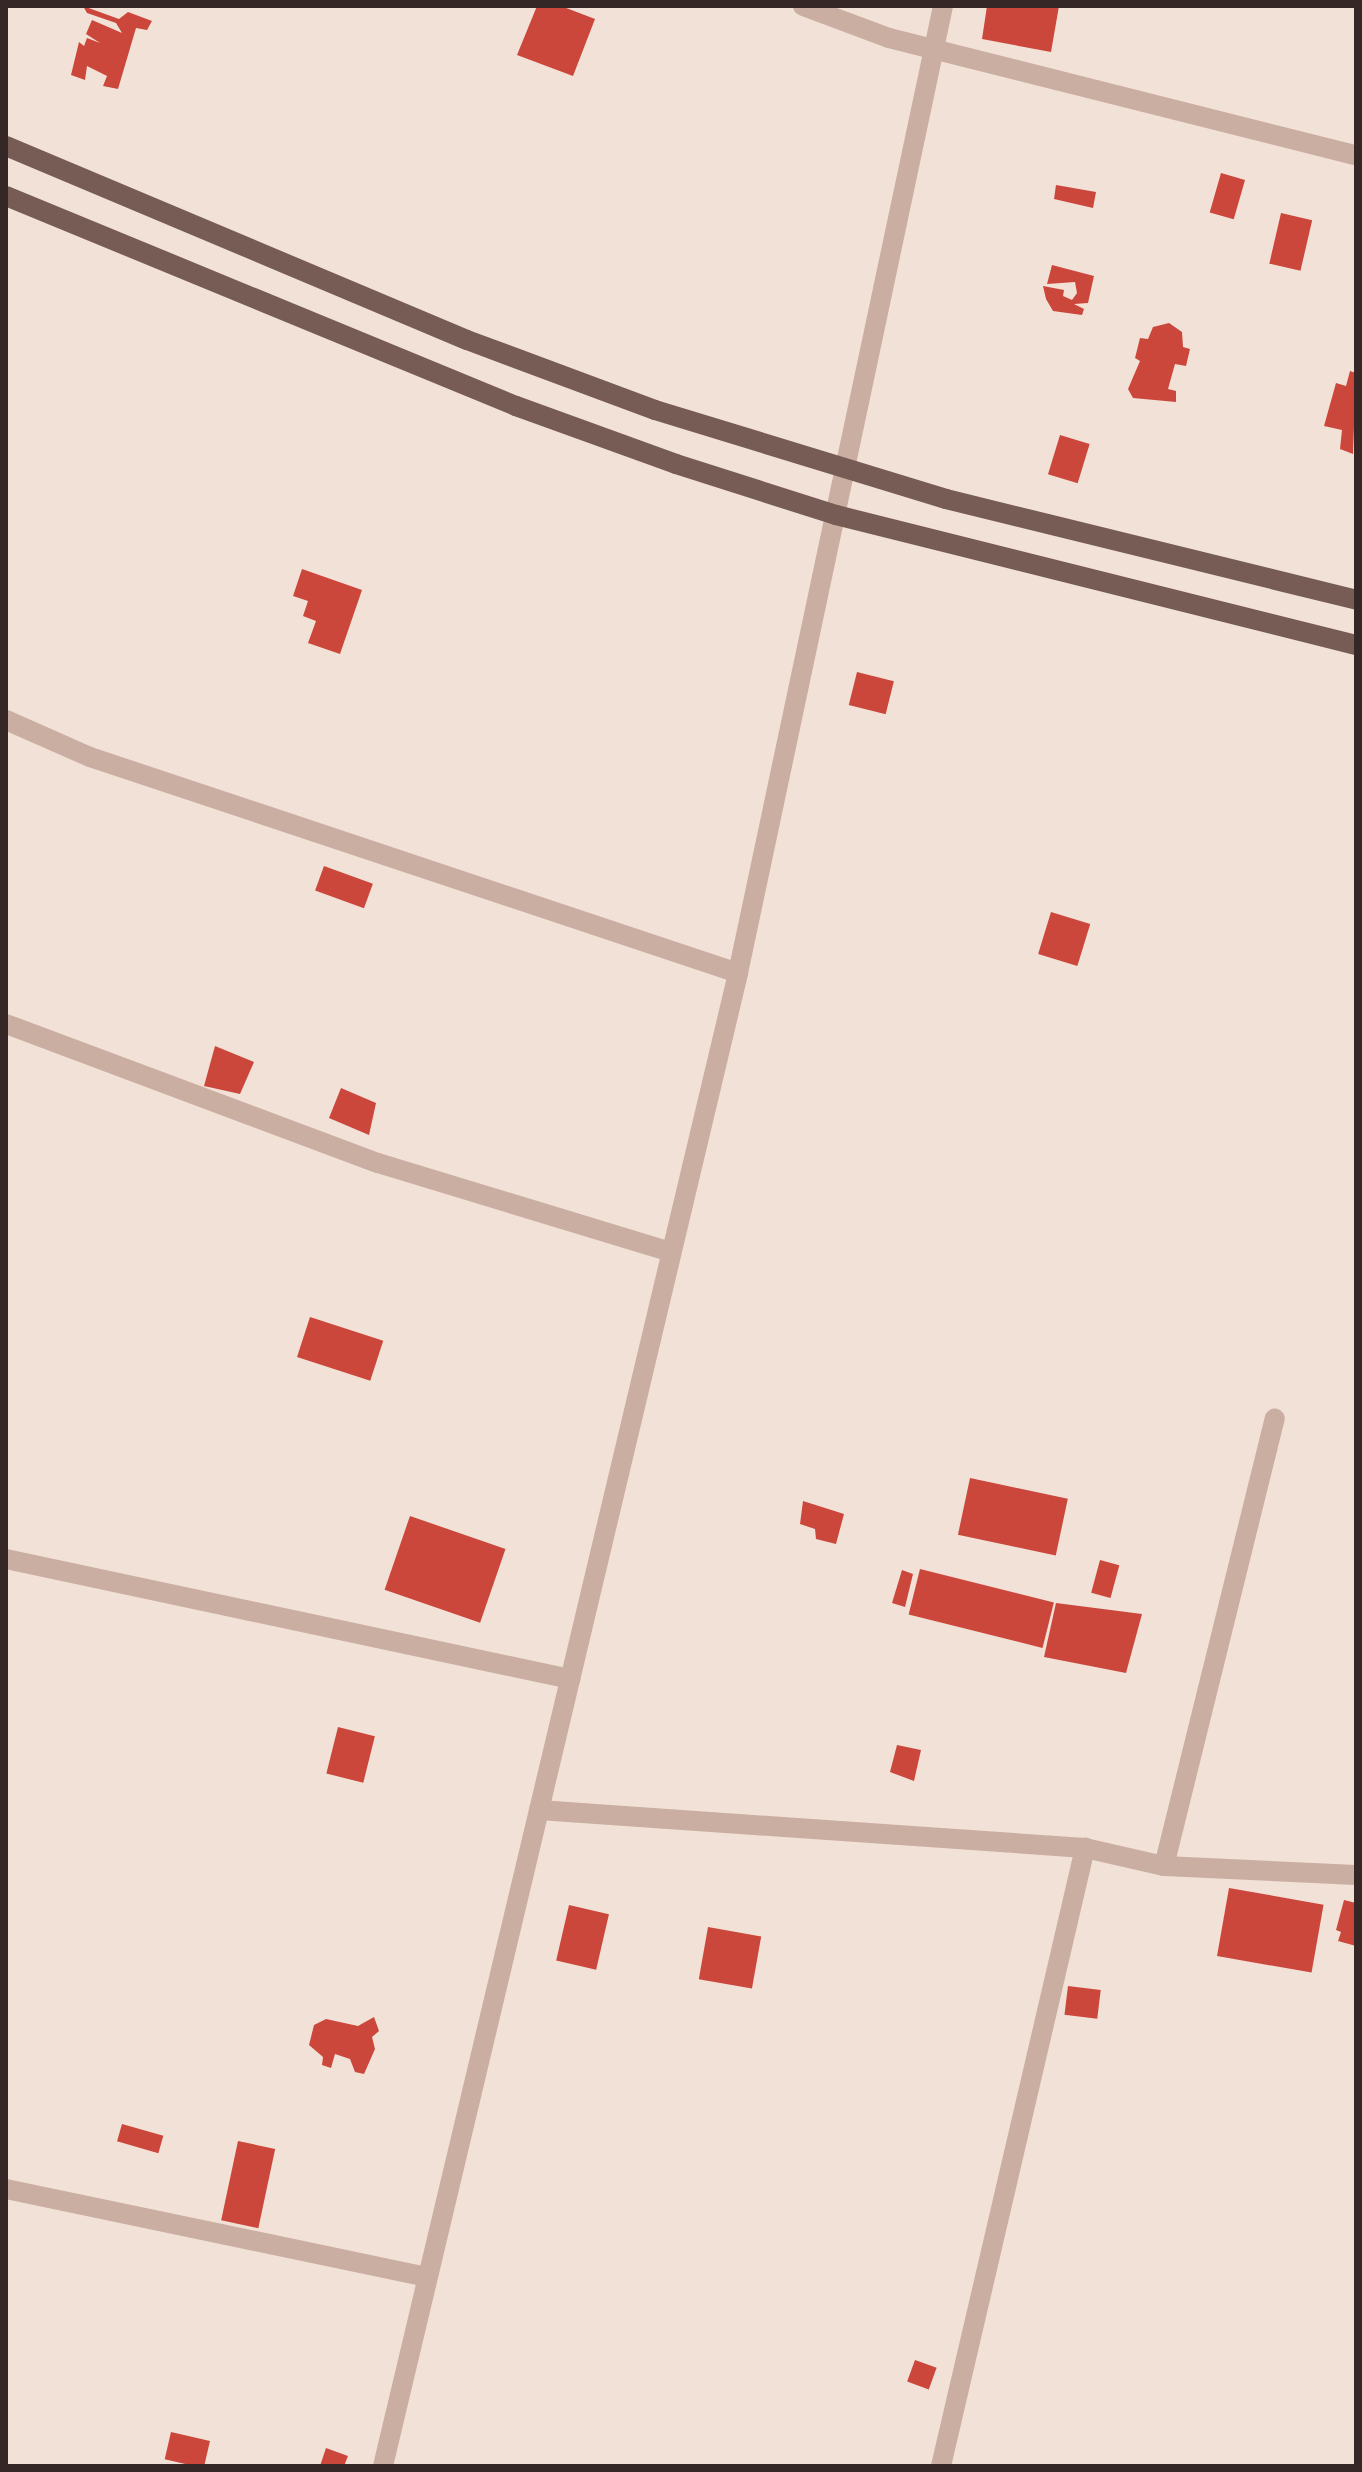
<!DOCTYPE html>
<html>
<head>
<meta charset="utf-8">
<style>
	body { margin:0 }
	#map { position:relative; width:1362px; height:2472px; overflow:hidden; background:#f2e1d7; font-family:Ubuntu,sans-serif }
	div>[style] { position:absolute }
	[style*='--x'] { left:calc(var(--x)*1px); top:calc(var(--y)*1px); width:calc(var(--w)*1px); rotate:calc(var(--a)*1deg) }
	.building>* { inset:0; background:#cc473b; transform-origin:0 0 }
	.minor>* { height:20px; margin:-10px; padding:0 10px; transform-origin:10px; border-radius:10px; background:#caaea2 }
	.major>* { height:20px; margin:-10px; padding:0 10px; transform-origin:10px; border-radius:10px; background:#775b55 }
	span { translate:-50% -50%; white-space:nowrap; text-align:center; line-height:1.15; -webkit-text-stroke:8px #faece3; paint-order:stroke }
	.frame { position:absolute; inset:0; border:8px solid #342725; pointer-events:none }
</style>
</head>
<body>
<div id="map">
	<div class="building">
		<div style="clip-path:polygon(83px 6px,119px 19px,128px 12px,152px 21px,147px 30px,136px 28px,118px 89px,103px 86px,107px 76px,87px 66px,85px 80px,71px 75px,79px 42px,84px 46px,87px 38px,100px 43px,86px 34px,92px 20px,122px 33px,116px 23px,87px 13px)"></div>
		<div style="clip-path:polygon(537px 6px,561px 6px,595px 19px,573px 76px,517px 55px)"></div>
		<div style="clip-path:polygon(987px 6px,1059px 6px,1051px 52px,982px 39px)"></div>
		<div style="left:1221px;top:173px;width:25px;height:41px;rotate:16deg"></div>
		<div style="clip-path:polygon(1056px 185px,1096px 192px,1093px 208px,1054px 199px)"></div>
		<div style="left:1281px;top:213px;width:32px;height:52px;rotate:13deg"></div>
		<div style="clip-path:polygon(1052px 265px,1094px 276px,1088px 303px,1074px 304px,1084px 309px,1082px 315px,1053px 311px,1046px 299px,1043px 286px,1064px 290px,1063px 296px,1072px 300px,1077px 293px,1075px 282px,1047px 284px)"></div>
		<div style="clip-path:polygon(1169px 323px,1182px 332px,1183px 347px,1190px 349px,1186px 366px,1175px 364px,1168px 389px,1176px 391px,1176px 402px,1133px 398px,1128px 389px,1140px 361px,1135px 358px,1140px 338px,1148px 339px,1153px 327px)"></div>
		<div style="clip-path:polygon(1350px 371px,1356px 373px,1353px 454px,1340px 449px,1342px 430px,1324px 426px,1336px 383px,1346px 386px)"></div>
		<div style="left:1060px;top:435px;width:31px;height:41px;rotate:17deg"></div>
		<div style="clip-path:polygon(302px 569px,362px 590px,340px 654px,308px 643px,316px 621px,303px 616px,308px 601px,293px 596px)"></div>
		<div style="left:857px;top:672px;width:38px;height:34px;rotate:14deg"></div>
		<div style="left:324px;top:866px;width:52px;height:26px;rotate:20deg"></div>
		<div style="left:1051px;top:912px;width:41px;height:44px;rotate:17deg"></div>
		<div style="clip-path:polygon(215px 1046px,254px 1062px,240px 1094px,204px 1086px)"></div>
		<div style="clip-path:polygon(341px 1088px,376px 1103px,369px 1135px,329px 1118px)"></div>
		<div style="left:310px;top:1317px;width:77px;height:42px;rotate:18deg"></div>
		<div style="left:970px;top:1478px;width:100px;height:58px;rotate:12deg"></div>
		<div style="clip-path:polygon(803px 1501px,844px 1514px,836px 1544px,816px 1539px,815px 1529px,800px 1524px)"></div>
		<div style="left:410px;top:1516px;width:101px;height:78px;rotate:19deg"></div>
		<div style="left:1100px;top:1560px;width:20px;height:34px;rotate:15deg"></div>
		<div style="left:920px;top:1569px;width:138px;height:47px;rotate:14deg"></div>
		<div style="clip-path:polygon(902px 1570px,913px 1574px,905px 1607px,892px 1603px)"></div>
		<div style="clip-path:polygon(1056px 1603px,1142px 1614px,1126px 1673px,1044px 1657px)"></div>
		<div style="left:338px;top:1727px;width:38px;height:48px;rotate:14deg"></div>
		<div style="clip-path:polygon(897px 1745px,921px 1750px,914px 1781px,890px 1772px)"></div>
		<div style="left:1229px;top:1888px;width:96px;height:69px;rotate:10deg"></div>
		<div style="clip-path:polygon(1344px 1900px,1356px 1903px,1356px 1946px,1338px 1941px,1341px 1932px,1336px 1930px)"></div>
		<div style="left:569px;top:1905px;width:41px;height:57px;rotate:13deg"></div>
		<div style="left:708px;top:1927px;width:54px;height:53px;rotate:10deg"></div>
		<div style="left:1068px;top:1986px;width:33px;height:29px;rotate:7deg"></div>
		<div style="clip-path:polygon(374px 2017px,379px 2031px,372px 2037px,375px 2049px,364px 2074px,355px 2072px,350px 2059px,335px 2054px,331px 2068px,322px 2065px,323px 2057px,309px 2045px,314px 2025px,326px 2019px,358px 2026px)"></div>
		<div style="left:122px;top:2124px;width:43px;height:18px;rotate:16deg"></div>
		<div style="left:238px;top:2141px;width:38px;height:81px;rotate:12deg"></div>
		<div style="left:915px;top:2360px;width:23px;height:23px;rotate:20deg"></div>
		<div style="left:171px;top:2432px;width:40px;height:28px;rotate:13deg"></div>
		<div style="clip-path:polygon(326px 2448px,348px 2456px,344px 2466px,320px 2466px)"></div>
	</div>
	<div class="minor">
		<div style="--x:803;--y:6;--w:92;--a:20.4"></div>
		<div style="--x:889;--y:38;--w:481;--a:14.1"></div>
		<div style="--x:6;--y:720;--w:92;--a:23.8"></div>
		<div style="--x:90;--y:757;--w:683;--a:18.43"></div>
		<div style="--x:6;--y:1024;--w:397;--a:20.5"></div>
		<div style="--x:378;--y:1163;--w:306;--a:16.9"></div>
		<div style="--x:6;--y:1559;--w:577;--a:12.01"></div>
		<div style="--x:539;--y:1810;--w:547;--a:3.98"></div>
		<div style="--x:1085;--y:1848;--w:81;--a:12.8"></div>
		<div style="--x:1164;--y:1866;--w:192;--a:2.7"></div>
		<div style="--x:1164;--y:1866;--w:461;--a:-76.1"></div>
		<div style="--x:6;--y:2189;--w:430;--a:11.8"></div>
		<div style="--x:383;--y:2466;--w:1535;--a:-76.62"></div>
		<div style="--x:738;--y:973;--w:988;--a:-78.03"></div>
		<div style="--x:941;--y:2466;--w:635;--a:-76.88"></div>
	</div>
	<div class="major">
		<div style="--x:6;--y:146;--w:500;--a:22.82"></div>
		<div style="--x:467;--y:340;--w:201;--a:20.4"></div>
		<div style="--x:655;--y:410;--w:304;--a:17"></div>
		<div style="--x:946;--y:499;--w:422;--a:13.8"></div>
		<div style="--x:6;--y:196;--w:552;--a:22.38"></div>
		<div style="--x:516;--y:406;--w:170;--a:19.9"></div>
		<div style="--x:676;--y:464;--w:168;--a:17.7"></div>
		<div style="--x:836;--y:515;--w:536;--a:14.04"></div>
	</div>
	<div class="frame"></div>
</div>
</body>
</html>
